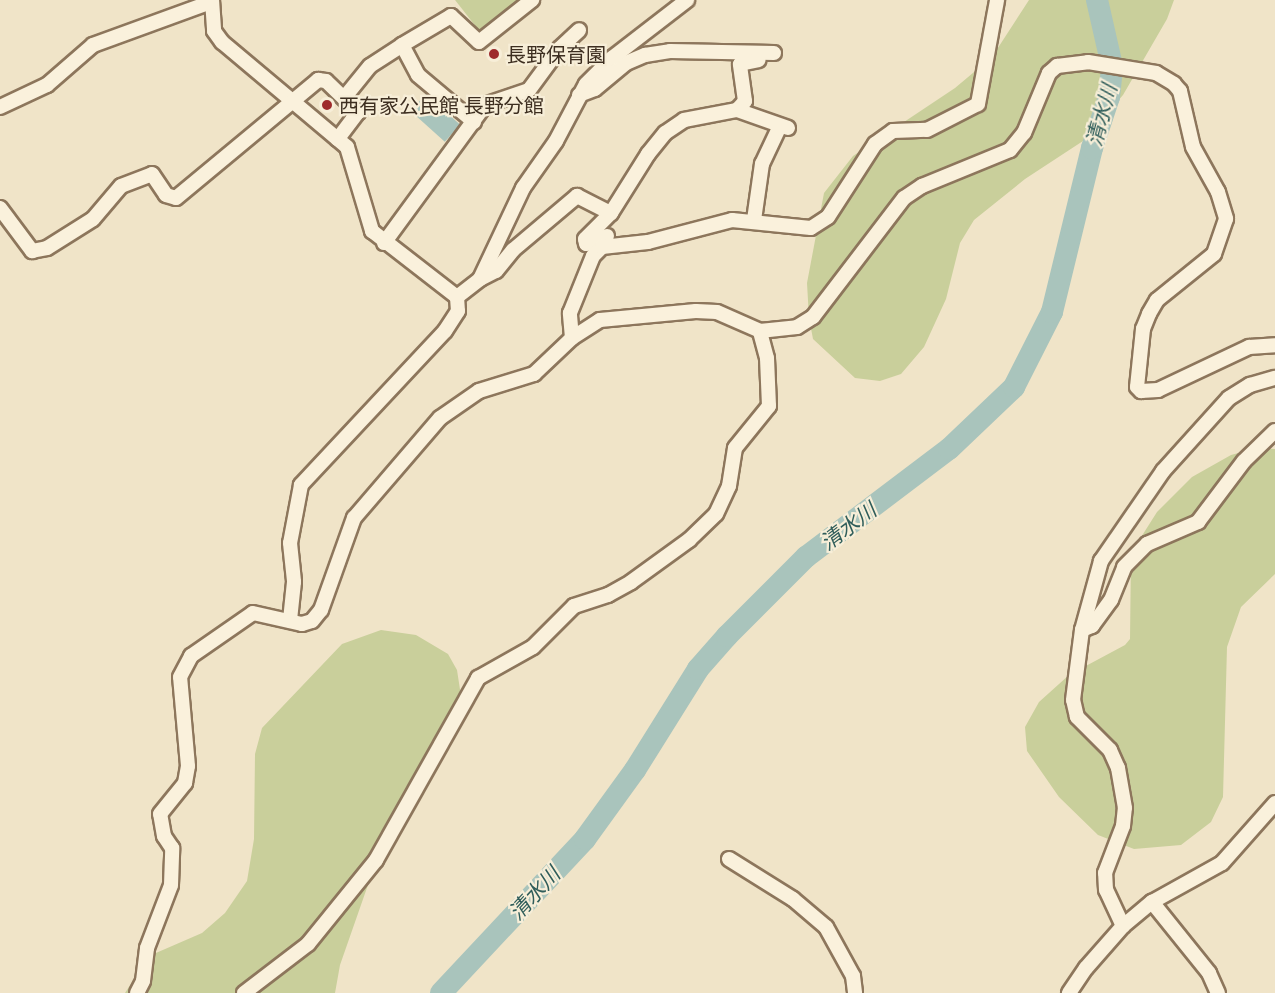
<!DOCTYPE html>
<html>
<head>
<meta charset="utf-8">
<style>
	body { margin:0 }
	#map { position:relative; width:1275px; height:993px; overflow:hidden; background:#f0e4c8; font-family:"IBM Plex Serif","Noto Sans JP",serif }
	div>[style] { position:absolute }
	[style*='--x'] { left:calc(var(--x)*1px); top:calc(var(--y)*1px); width:calc(var(--w)*1px); rotate:calc(var(--a)*1deg) }
	.green>* { inset:0; background:#c9cf9b }
	.water>* { inset:0; background:#a9c4bc; transform-origin:0 0 }
	.river>* { height:22px; margin:-11px; padding:0 11px; transform-origin:11px; border-radius:11px; background:#a9c4bc }
	.roads { filter:drop-shadow(2px 0 #8d765c) drop-shadow(-2px 0 #8d765c) drop-shadow(0 2px #8d765c) drop-shadow(0 -2px #8d765c) }
	.minor>* { height:14px; margin:-7px; padding:0 7px; transform-origin:7px; border-radius:7px; background:#faf1dc }
	.dots>* { width:16px; height:16px; translate:-50% -50%; box-sizing:border-box; border:3px solid #f7eed8; border-radius:50% }
	span { translate:-50% -50%; white-space:nowrap; text-align:center; line-height:1.15; -webkit-text-stroke:4.5px #f7eed8; paint-order:stroke }
	.poi-label { font-size:20px; color:#3d2e20 }
	.left { translate:0 -50%; text-align:left }
	.water-label { font-size:21px; color:#2f5d5a; font-style:italic }
</style>
</head>
<body>
<div id="map">
	<div class="green">
		<div style="clip-path:polygon(455px 0,522px 0,481px 33px)"></div>
		<div style="clip-path:polygon(1029px 0,1174px 0,1167px 19px,1123px 95px,1083px 141px,1025px 179px,974px 220px,960px 243px,946px 299px,924px 347px,901px 374px,880px 381px,855px 378px,813px 339px,809px 318px,807px 283px,824px 193px,853px 156px,955px 88px,992px 57px)"></div>
		<div style="clip-path:polygon(1257px 448px,1275px 449px,1275px 574px,1241px 607px,1227px 647px,1223px 797px,1211px 822px,1181px 845px,1134px 849px,1098px 835px,1059px 797px,1027px 751px,1025px 727px,1039px 702px,1069px 675px,1125px 645px,1130px 639px,1131px 553px,1157px 512px,1192px 477px,1231px 455px)"></div>
		<div style="clip-path:polygon(381px 630px,416px 635px,448px 654px,457px 670px,461px 696px,369px 882px,340px 965px,335px 993px,125px 993px,149px 956px,202px 933px,225px 913px,247px 881px,254px 839px,255px 754px,262px 728px,342px 644px)"></div>
	</div>
	<div class="water">
		<div style="left:426px;top:94px;width:46px;height:23px;rotate:42deg"></div>
	</div>
	<div class="river">
		<div style="--x:441;--y:993;--w:211;--a:-46.9"></div>
		<div style="--x:585;--y:839;--w:85;--a:-54.1"></div>
		<div style="--x:635;--y:770;--w:119;--a:-58"></div>
		<div style="--x:698;--y:669;--w:44;--a:-48.7"></div>
		<div style="--x:727;--y:636;--w:112;--a:-45"></div>
		<div style="--x:806;--y:557;--w:179;--a:-37.1"></div>
		<div style="--x:949;--y:449;--w:90;--a:-43.6"></div>
		<div style="--x:1014;--y:387;--w:84;--a:-63.1"></div>
		<div style="--x:1052;--y:312;--w:169;--a:-76.3"></div>
		<div style="--x:1092;--y:148;--w:54;--a:-71.6"></div>
		<div style="--x:1109;--y:97;--w:31;--a:-84"></div>
		<div style="--x:1112;--y:66;--w:68;--a:-102.8"></div>
	</div>
	<div class="roads">
		<div class="minor">
			<div style="--x:212;--y:0;--w:31;--a:86"></div>
			<div style="--x:214;--y:31;--w:14;--a:54"></div>
			<div style="--x:222;--y:42;--w:163;--a:40"></div>
			<div style="--x:347;--y:147;--w:88;--a:73.4"></div>
			<div style="--x:372;--y:231;--w:108;--a:37.8"></div>
			<div style="--x:457;--y:297;--w:14;--a:86"></div>
			<div style="--x:458;--y:311;--w:24;--a:123"></div>
			<div style="--x:445;--y:331;--w:211;--a:133.1"></div>
			<div style="--x:301;--y:485;--w:59;--a:100.7"></div>
			<div style="--x:290;--y:543;--w:39;--a:84"></div>
			<div style="--x:294;--y:582;--w:39;--a:96"></div>
			<div style="--x:579;--y:95;--w:17;--a:-21"></div>
			<div style="--x:595;--y:89;--w:40;--a:-40"></div>
			<div style="--x:626;--y:63;--w:21;--a:-23"></div>
			<div style="--x:645;--y:55;--w:25;--a:-9"></div>
			<div style="--x:670;--y:51;--w:104;--a:1.1"></div>
			<div style="--x:344;--y:98;--w:41;--a:-50.9"></div>
			<div style="--x:370;--y:66;--w:38;--a:-33"></div>
			<div style="--x:0;--y:107;--w:52;--a:-25.1"></div>
			<div style="--x:47;--y:85;--w:61;--a:-41"></div>
			<div style="--x:93;--y:45;--w:126;--a:-20"></div>
			<div style="--x:737;--y:110;--w:12;--a:-48"></div>
			<div style="--x:745;--y:101;--w:37;--a:-98"></div>
			<div style="--x:740;--y:64;--w:19;--a:-12"></div>
			<div style="--x:474;--y:122;--w:73;--a:-140"></div>
			<div style="--x:418;--y:75;--w:34;--a:-118"></div>
			<div style="--x:402;--y:45;--w:57;--a:-30.6"></div>
			<div style="--x:451;--y:16;--w:38;--a:43"></div>
			<div style="--x:479;--y:42;--w:68;--a:-38.4"></div>
			<div style="--x:0;--y:208;--w:54;--a:53.3"></div>
			<div style="--x:32;--y:251;--w:15;--a:-11"></div>
			<div style="--x:47;--y:248;--w:54;--a:-32.2"></div>
			<div style="--x:93;--y:219;--w:43;--a:-49.7"></div>
			<div style="--x:121;--y:186;--w:33;--a:-21"></div>
			<div style="--x:152;--y:174;--w:25;--a:56"></div>
			<div style="--x:166;--y:195;--w:10;--a:17"></div>
			<div style="--x:176;--y:198;--w:185;--a:-39.7"></div>
			<div style="--x:318;--y:80;--w:8;--a:7"></div>
			<div style="--x:326;--y:81;--w:45;--a:44.1"></div>
			<div style="--x:358;--y:112;--w:34;--a:127"></div>
			<div style="--x:754;--y:220;--w:57;--a:-81.9"></div>
			<div style="--x:762;--y:164;--w:42;--a:-64.7"></div>
			<div style="--x:607;--y:236;--w:22;--a:159"></div>
			<div style="--x:586;--y:244;--w:5;--a:-101"></div>
			<div style="--x:585;--y:239;--w:37;--a:-45"></div>
			<div style="--x:611;--y:213;--w:70;--a:-57.9"></div>
			<div style="--x:648;--y:154;--w:27;--a:-51"></div>
			<div style="--x:665;--y:133;--w:23;--a:-34"></div>
			<div style="--x:684;--y:120;--w:54;--a:-10.7"></div>
			<div style="--x:737;--y:110;--w:54;--a:19.4"></div>
			<div style="--x:384;--y:243;--w:171;--a:-53.8"></div>
			<div style="--x:485;--y:105;--w:46;--a:-18.8"></div>
			<div style="--x:529;--y:90;--w:52;--a:-53.6"></div>
			<div style="--x:560;--y:48;--w:26;--a:-43"></div>
			<div style="--x:480;--y:279;--w:18;--a:-27"></div>
			<div style="--x:496;--y:271;--w:27;--a:-51"></div>
			<div style="--x:513;--y:250;--w:84;--a:-40.2"></div>
			<div style="--x:577;--y:196;--w:38;--a:27"></div>
			<div style="--x:457;--y:297;--w:29;--a:-38"></div>
			<div style="--x:480;--y:279;--w:101;--a:-64.7"></div>
			<div style="--x:523;--y:188;--w:57;--a:-54.9"></div>
			<div style="--x:556;--y:141;--w:64;--a:-62.2"></div>
			<div style="--x:586;--y:84;--w:37;--a:-45"></div>
			<div style="--x:612;--y:58;--w:95;--a:-37.7"></div>
			<div style="--x:572;--y:338;--w:25;--a:-95"></div>
			<div style="--x:570;--y:313;--w:61;--a:-68"></div>
			<div style="--x:593;--y:256;--w:13;--a:-45"></div>
			<div style="--x:602;--y:247;--w:46;--a:-6.2"></div>
			<div style="--x:648;--y:242;--w:87;--a:-14.7"></div>
			<div style="--x:732;--y:220;--w:79;--a:5.8"></div>
			<div style="--x:811;--y:228;--w:20;--a:-33"></div>
			<div style="--x:828;--y:217;--w:87;--a:-57.2"></div>
			<div style="--x:875;--y:144;--w:22;--a:-36"></div>
			<div style="--x:893;--y:131;--w:34;--a:-2"></div>
			<div style="--x:927;--y:130;--w:57;--a:-27"></div>
			<div style="--x:978;--y:104;--w:106;--a:-79.6"></div>
			<div style="--x:1082;--y:630;--w:11;--a:-22"></div>
			<div style="--x:1092;--y:626;--w:32;--a:-54"></div>
			<div style="--x:1111;--y:600;--w:35;--a:-68"></div>
			<div style="--x:1124;--y:567;--w:33;--a:-45"></div>
			<div style="--x:1147;--y:544;--w:56;--a:-23.3"></div>
			<div style="--x:1198;--y:522;--w:76;--a:-53"></div>
			<div style="--x:1244;--y:461;--w:43;--a:-44.1"></div>
			<div style="--x:729;--y:859;--w:75;--a:32"></div>
			<div style="--x:793;--y:899;--w:43;--a:40.3"></div>
			<div style="--x:826;--y:927;--w:56;--a:61.1"></div>
			<div style="--x:853;--y:976;--w:17;--a:83"></div>
			<div style="--x:1152;--y:902;--w:91;--a:51.2"></div>
			<div style="--x:1209;--y:973;--w:22;--a:66"></div>
			<div style="--x:1123;--y:926;--w:40;--a:-115"></div>
			<div style="--x:1106;--y:890;--w:17;--a:-93"></div>
			<div style="--x:1105;--y:873;--w:50;--a:-69"></div>
			<div style="--x:1123;--y:826;--w:18;--a:-84"></div>
			<div style="--x:1125;--y:808;--w:41;--a:-99.9"></div>
			<div style="--x:1118;--y:768;--w:20;--a:-114"></div>
			<div style="--x:1110;--y:750;--w:47;--a:-135"></div>
			<div style="--x:1077;--y:717;--w:17;--a:-103"></div>
			<div style="--x:1073;--y:700;--w:71;--a:-82.7"></div>
			<div style="--x:1082;--y:630;--w:72;--a:-74.6"></div>
			<div style="--x:1101;--y:561;--w:109;--a:-55.4"></div>
			<div style="--x:1163;--y:471;--w:98;--a:-47.9"></div>
			<div style="--x:1229;--y:398;--w:25;--a:-32"></div>
			<div style="--x:1250;--y:385;--w:26;--a:-16"></div>
			<div style="--x:137;--y:993;--w:13;--a:-63"></div>
			<div style="--x:143;--y:981;--w:33;--a:-83"></div>
			<div style="--x:147;--y:948;--w:67;--a:-69.1"></div>
			<div style="--x:171;--y:885;--w:37;--a:-88"></div>
			<div style="--x:172;--y:848;--w:14;--a:-124"></div>
			<div style="--x:164;--y:836;--w:22;--a:-100"></div>
			<div style="--x:160;--y:814;--w:40;--a:-51"></div>
			<div style="--x:185;--y:783;--w:17;--a:-80"></div>
			<div style="--x:188;--y:766;--w:89;--a:-95.1"></div>
			<div style="--x:180;--y:677;--w:24;--a:-62"></div>
			<div style="--x:191;--y:656;--w:75;--a:-34.7"></div>
			<div style="--x:253;--y:613;--w:50;--a:12.7"></div>
			<div style="--x:302;--y:624;--w:10;--a:-17"></div>
			<div style="--x:312;--y:621;--w:14;--a:-51"></div>
			<div style="--x:321;--y:610;--w:98;--a:-70.3"></div>
			<div style="--x:354;--y:518;--w:132;--a:-49.3"></div>
			<div style="--x:440;--y:418;--w:47;--a:-34.7"></div>
			<div style="--x:479;--y:391;--w:58;--a:-17.2"></div>
			<div style="--x:534;--y:374;--w:52;--a:-43.5"></div>
			<div style="--x:572;--y:338;--w:33;--a:-33"></div>
			<div style="--x:600;--y:320;--w:96;--a:-5.4"></div>
			<div style="--x:696;--y:311;--w:21;--a:3"></div>
			<div style="--x:717;--y:312;--w:47;--a:23.8"></div>
			<div style="--x:760;--y:331;--w:37;--a:-6"></div>
			<div style="--x:797;--y:327;--w:19;--a:-32"></div>
			<div style="--x:813;--y:317;--w:150;--a:-52.6"></div>
			<div style="--x:904;--y:198;--w:22;--a:-34"></div>
			<div style="--x:922;--y:186;--w:95;--a:-22.2"></div>
			<div style="--x:1010;--y:150;--w:22;--a:-51"></div>
			<div style="--x:1024;--y:133;--w:65;--a:-67.4"></div>
			<div style="--x:1049;--y:73;--w:11;--a:-41"></div>
			<div style="--x:1057;--y:66;--w:31;--a:-7"></div>
			<div style="--x:1088;--y:62;--w:69;--a:9.2"></div>
			<div style="--x:1156;--y:73;--w:21;--a:31"></div>
			<div style="--x:1174;--y:84;--w:9;--a:49"></div>
			<div style="--x:1180;--y:91;--w:57;--a:76.9"></div>
			<div style="--x:1193;--y:147;--w:51;--a:60.9"></div>
			<div style="--x:1218;--y:192;--w:28;--a:73"></div>
			<div style="--x:1226;--y:219;--w:37;--a:109"></div>
			<div style="--x:1214;--y:254;--w:73;--a:141.1"></div>
			<div style="--x:1157;--y:300;--w:16;--a:120"></div>
			<div style="--x:1149;--y:314;--w:16;--a:112"></div>
			<div style="--x:1143;--y:329;--w:58;--a:95.9"></div>
			<div style="--x:1137;--y:387;--w:6;--a:45"></div>
			<div style="--x:1141;--y:391;--w:17;--a:-3"></div>
			<div style="--x:1158;--y:390;--w:101;--a:-25.3"></div>
			<div style="--x:1249;--y:347;--w:26;--a:-4"></div>
			<div style="--x:244;--y:993;--w:81;--a:-37.4"></div>
			<div style="--x:308;--y:944;--w:108;--a:-51"></div>
			<div style="--x:376;--y:860;--w:209;--a:-60.7"></div>
			<div style="--x:478;--y:678;--w:63;--a:-29.4"></div>
			<div style="--x:533;--y:647;--w:58;--a:-45"></div>
			<div style="--x:574;--y:606;--w:36;--a:-18"></div>
			<div style="--x:608;--y:595;--w:26;--a:-29"></div>
			<div style="--x:631;--y:582;--w:72;--a:-35.9"></div>
			<div style="--x:689;--y:540;--w:37;--a:-44"></div>
			<div style="--x:716;--y:514;--w:31;--a:-65"></div>
			<div style="--x:729;--y:486;--w:38;--a:-81"></div>
			<div style="--x:735;--y:448;--w:54;--a:-51"></div>
			<div style="--x:769;--y:406;--w:48;--a:-92.4"></div>
			<div style="--x:767;--y:358;--w:28;--a:-105"></div>
			<div style="--x:1069;--y:993;--w:30;--a:-56"></div>
			<div style="--x:1086;--y:968;--w:56;--a:-48.6"></div>
			<div style="--x:1123;--y:926;--w:38;--a:-40"></div>
			<div style="--x:1152;--y:902;--w:80;--a:-29.1"></div>
			<div style="--x:1222;--y:863;--w:80;--a:-48.5"></div>
		</div>
	</div>
	<div class="dots">
		<div style="left:494px;top:54px;background:#9e2a2b"></div>
		<div style="left:327px;top:105px;background:#9e2a2b"></div>
	</div>
	<div class="poi-label">
		<span class="left" style="left:506px;top:54px">長野保育園</span>
		<span class="left" style="left:339px;top:105px">西有家公民館 長野分館</span>
	</div>
	<div class="water-label">
		<span style="left:1101px;top:115px;rotate:-75deg">清水川</span>
		<span style="left:848px;top:526px;rotate:-37deg">清水川</span>
		<span style="left:534px;top:893px;rotate:-47deg">清水川</span>
	</div>
</div>
</body>
</html>
